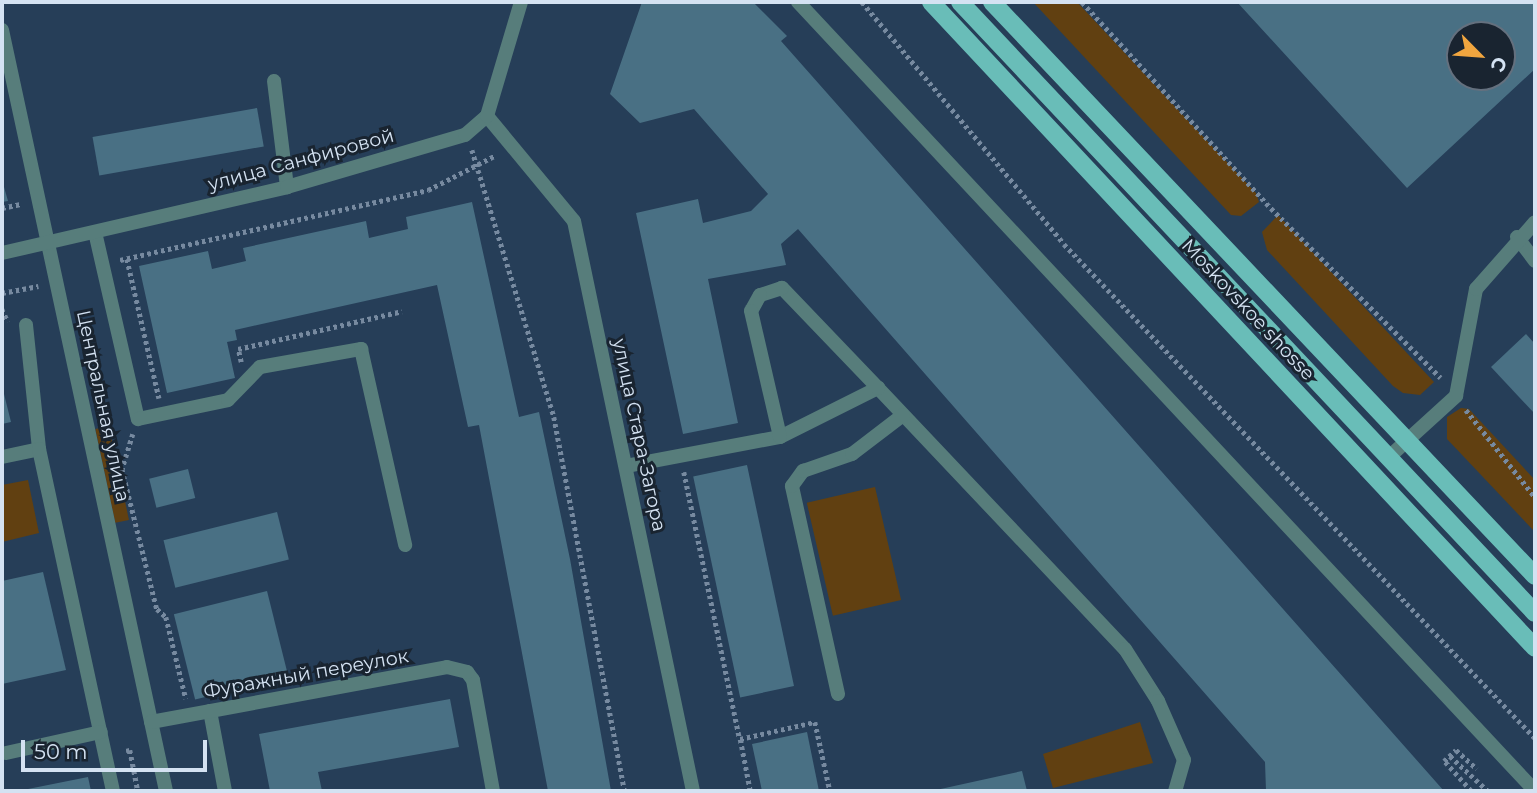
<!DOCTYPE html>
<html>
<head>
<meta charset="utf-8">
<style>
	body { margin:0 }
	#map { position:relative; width:1537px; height:793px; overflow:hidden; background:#263e58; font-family:Montserrat,sans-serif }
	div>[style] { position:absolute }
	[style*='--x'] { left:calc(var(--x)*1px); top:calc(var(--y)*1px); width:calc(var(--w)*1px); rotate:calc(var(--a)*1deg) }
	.green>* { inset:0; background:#614011; transform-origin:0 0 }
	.building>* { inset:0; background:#497084; transform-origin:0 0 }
	.path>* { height:4.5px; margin-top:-2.25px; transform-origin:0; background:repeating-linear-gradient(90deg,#778aa0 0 3.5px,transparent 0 7px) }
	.lane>* { height:14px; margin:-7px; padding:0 7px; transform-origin:7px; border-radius:7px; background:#577d7b }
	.street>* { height:14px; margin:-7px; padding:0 7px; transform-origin:7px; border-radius:7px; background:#577d7b }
	.primary>* { height:18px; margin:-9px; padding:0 9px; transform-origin:9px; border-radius:9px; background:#69bdb8 }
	span { translate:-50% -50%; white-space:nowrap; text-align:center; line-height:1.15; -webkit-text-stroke:6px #192430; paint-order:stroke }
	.street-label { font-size:19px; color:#d4e2f2 }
	.frame { position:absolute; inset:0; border:4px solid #d4e2f2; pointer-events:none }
	.north { position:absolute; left:1446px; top:21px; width:70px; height:70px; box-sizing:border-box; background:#192430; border:2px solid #64707e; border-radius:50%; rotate:115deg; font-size:19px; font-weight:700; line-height:28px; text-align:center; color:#d4e2f2 }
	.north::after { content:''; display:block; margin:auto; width:24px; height:32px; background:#f1a63f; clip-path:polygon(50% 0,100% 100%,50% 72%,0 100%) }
	.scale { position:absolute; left:21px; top:740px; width:186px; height:32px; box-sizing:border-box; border:4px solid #d4e2f2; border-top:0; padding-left:9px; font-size:21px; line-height:24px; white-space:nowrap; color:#d4e2f2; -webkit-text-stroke:5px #192430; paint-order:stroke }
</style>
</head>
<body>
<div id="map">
	<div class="green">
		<div style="clip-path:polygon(1033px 2px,1077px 2px,1256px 193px,1259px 202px,1241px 216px,1231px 215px)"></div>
		<div style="clip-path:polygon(1278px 215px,1434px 382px,1420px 395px,1403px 393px,1393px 386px,1267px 250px,1262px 232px)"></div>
		<div style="clip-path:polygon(1461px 408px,1469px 409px,1535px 480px,1535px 532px,1447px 439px,1447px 417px)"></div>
		<div style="left:109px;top:426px;width:96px;height:14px;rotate:78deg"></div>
		<div style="clip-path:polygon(28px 480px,39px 533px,2px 542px,2px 485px)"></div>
		<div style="left:875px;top:487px;width:116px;height:70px;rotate:77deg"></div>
		<div style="clip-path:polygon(1140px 722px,1153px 763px,1053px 788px,1043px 754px)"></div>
	</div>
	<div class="building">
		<div style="clip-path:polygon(642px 2px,753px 2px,787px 36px,781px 41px,1444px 791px,1266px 791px,1265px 762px,798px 229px,781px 244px,786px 265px,708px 279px,738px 423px,683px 434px,636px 213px,698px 199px,703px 223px,751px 211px,768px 194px,694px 109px,640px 123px,610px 94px)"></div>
		<div style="clip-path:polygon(evenodd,1237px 2px,1535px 2px,1535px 69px,1407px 188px,1237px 2px,1460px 35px,1502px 35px,1502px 77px,1460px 77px,1460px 35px)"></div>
		<div style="left:257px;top:108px;width:39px;height:167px;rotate:80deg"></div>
		<div style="clip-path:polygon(2px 180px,8px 201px,2px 202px)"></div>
		<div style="clip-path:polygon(472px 202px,519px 417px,539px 412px,570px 559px,611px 791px,548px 791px,479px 425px,468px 427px,437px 285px,235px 330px,237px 340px,227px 342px,235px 378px,167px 393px,139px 266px,208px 251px,212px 269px,246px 261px,243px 248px,366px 221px,369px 238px,408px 229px,406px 217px)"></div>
		<div style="clip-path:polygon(1526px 334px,1535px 344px,1535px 414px,1491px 367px)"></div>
		<div style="clip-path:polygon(2px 386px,11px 422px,2px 424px)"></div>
		<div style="left:747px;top:465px;width:226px;height:55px;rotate:78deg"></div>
		<div style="left:188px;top:469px;width:30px;height:40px;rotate:76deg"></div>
		<div style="left:277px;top:512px;width:49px;height:117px;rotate:76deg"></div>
		<div style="clip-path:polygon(43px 572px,66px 670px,2px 684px,2px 581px)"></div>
		<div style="left:267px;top:591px;width:88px;height:96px;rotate:76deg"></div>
		<div style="clip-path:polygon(450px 699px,459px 747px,318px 772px,322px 791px,270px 791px,259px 734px)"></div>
		<div style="clip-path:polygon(807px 732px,819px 791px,762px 791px,752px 744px)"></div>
		<div style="clip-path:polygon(1022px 771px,1027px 791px,936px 791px,936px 790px)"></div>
		<div style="clip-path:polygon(88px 777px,91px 791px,23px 791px,23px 790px)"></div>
	</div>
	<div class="path">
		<div style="--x:862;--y:2;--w:315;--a:50.1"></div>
		<div style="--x:1064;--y:244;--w:683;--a:46.37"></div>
		<div style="--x:1082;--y:2;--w:280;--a:47.5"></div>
		<div style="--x:1271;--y:208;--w:240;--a:45"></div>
		<div style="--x:472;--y:150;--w:279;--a:72.9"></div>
		<div style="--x:554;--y:417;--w:381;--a:79.3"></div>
		<div style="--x:2;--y:208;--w:19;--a:-12"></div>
		<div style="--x:127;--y:259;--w:143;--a:77"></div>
		<div style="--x:120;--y:260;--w:316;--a:-12.8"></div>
		<div style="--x:428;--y:190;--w:76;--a:-27.2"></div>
		<div style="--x:2;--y:293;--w:37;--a:-11"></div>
		<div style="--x:2;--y:309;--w:14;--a:65"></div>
		<div style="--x:241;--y:362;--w:13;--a:-103"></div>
		<div style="--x:238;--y:349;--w:168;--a:-13"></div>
		<div style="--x:1466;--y:410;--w:111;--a:51.6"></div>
		<div style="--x:133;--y:434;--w:37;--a:107"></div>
		<div style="--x:122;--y:469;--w:144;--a:76"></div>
		<div style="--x:157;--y:609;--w:12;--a:42"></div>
		<div style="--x:166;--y:617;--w:84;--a:76.3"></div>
		<div style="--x:684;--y:472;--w:273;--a:78.2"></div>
		<div style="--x:126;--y:751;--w:4;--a:-14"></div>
		<div style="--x:130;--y:750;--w:42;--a:79"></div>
		<div style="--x:1450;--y:756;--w:52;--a:42.6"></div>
		<div style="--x:750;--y:791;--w:53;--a:-100.9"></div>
		<div style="--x:740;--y:739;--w:77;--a:-12.8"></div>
		<div style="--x:815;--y:722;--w:71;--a:77.7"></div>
		<div style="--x:1471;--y:791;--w:40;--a:-132"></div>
		<div style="--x:1444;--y:761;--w:16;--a:-43"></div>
		<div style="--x:1456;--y:750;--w:28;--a:42"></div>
	</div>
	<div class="lane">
		<div style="--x:798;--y:2;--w:1080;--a:46.95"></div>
		<div style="--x:274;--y:81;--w:107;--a:83"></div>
		<div style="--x:95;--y:232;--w:192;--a:77.1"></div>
		<div style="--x:138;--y:419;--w:92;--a:-11.9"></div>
		<div style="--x:228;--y:400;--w:46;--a:-45.9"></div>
		<div style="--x:260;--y:367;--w:103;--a:-10.1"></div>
		<div style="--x:361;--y:349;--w:201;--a:77.3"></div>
		<div style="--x:1517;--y:237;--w:30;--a:53"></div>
		<div style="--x:26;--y:325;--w:125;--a:84"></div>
		<div style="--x:878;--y:388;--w:359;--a:46.6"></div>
		<div style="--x:1125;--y:649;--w:62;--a:57.6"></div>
		<div style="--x:1158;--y:701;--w:64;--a:66.2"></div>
		<div style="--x:1184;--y:760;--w:32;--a:106"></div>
		<div style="--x:2;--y:457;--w:38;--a:-12"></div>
		<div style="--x:39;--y:449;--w:350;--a:77.8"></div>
		<div style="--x:626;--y:466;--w:157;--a:-10.7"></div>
		<div style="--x:780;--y:437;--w:110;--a:-26.6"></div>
		<div style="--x:878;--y:388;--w:139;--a:-133.8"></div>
		<div style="--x:782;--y:288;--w:23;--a:162"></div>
		<div style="--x:760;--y:295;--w:18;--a:119"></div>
		<div style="--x:751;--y:311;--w:129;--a:77"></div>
		<div style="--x:467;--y:672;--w:10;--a:53"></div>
		<div style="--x:473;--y:680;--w:113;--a:79.8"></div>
		<div style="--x:838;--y:694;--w:213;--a:-102.5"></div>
		<div style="--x:792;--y:486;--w:19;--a:-54"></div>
		<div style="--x:803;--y:471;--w:52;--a:-19.1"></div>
		<div style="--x:852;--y:454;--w:64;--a:-37.4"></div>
		<div style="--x:210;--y:711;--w:81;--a:79.4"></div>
		<div style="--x:6;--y:753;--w:97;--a:-12.5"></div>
	</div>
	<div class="street">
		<div style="--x:2;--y:30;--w:778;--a:77.84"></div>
		<div style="--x:487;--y:116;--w:136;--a:50.4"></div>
		<div style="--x:574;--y:221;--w:582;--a:78.21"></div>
		<div style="--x:2;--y:253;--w:293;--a:-13"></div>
		<div style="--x:287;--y:187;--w:185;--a:-16.3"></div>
		<div style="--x:465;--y:135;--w:29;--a:-41"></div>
		<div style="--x:487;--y:116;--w:119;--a:-73.4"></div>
		<div style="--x:1389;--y:457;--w:91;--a:-42.3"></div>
		<div style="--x:1456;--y:396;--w:109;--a:-79.4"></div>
		<div style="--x:1476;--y:289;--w:89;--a:-48.6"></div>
		<div style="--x:151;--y:722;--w:301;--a:-10.5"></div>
		<div style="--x:447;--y:667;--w:21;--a:14"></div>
	</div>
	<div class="primary">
		<div style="--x:931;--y:2;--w:884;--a:46.92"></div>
		<div style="--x:960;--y:2;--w:839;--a:46.74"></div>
		<div style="--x:992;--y:2;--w:790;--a:46.59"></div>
	</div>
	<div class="street-label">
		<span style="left:301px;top:160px;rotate:-15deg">улица Санфировой</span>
		<span style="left:1248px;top:310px;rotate:47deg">Moskovskoe shosse</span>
		<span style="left:103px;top:406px;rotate:78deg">Центральная улица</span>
		<span style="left:639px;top:435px;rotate:78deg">улица Стара-Загора</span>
		<span style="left:306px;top:674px;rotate:-10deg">Фуражный переулок</span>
	</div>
	<div class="frame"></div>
	<div class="north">С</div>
	<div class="scale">50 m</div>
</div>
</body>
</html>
